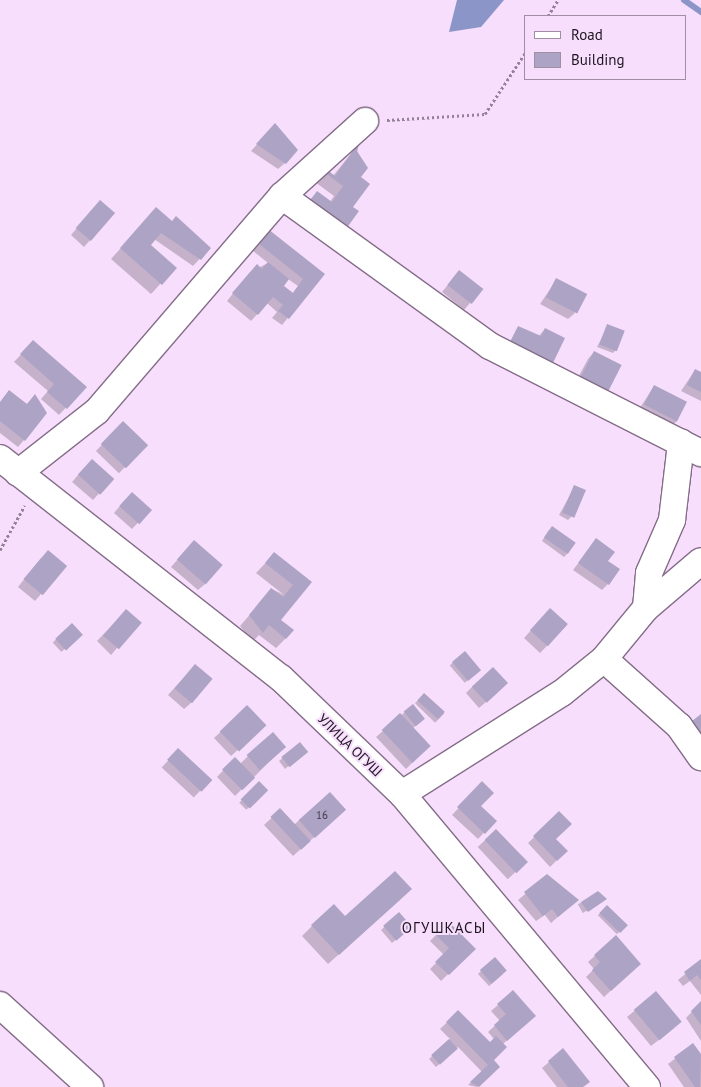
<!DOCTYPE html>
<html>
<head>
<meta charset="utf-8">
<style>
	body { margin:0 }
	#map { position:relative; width:701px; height:1087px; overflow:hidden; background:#f7defc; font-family:"PT Sans",sans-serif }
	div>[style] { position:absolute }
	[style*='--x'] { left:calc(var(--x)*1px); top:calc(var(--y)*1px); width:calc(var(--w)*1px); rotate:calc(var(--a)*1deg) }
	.water>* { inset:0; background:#8b95c7 }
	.shadow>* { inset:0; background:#0003; transform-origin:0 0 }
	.stream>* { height:6px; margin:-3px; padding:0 3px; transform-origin:3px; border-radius:3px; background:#8b95c7 }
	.building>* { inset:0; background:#ada3c5; transform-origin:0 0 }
	.path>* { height:3px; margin-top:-1.5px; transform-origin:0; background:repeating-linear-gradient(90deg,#948298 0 2.5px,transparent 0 5px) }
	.roads { filter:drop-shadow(1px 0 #846d88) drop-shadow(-1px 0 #846d88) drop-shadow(0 1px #846d88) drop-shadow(0 -1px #846d88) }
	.minor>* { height:26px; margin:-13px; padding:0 13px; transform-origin:13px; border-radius:13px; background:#fff }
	span { translate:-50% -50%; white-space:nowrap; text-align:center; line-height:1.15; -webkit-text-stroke:4px #f7defc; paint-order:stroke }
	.number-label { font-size:11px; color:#423849 }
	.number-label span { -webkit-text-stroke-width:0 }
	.street-label { font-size:14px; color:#1e1520 }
	.neighbourhood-label { font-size:15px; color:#1e1520; letter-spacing:1px }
	.legend { position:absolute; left:524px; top:15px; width:162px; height:65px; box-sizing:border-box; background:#f7defc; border:1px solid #a08ea4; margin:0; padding:6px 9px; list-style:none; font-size:15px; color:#1e1520 }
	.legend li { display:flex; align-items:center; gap:10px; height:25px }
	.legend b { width:25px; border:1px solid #a08ea4 }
</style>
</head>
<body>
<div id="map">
	<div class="water">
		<div style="clip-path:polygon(457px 0,504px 0,481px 27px,449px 32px)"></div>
	</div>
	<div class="shadow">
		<div style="clip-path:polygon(269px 131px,285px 163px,278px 169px,251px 151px)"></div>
		<div style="clip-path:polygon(357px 146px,359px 178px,351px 208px,307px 202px,317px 193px,330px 202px,334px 196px,315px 182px,326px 171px,333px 176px)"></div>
		<div style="clip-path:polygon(94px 208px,114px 213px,84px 247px,71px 235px)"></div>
		<div style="clip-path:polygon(147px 219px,172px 222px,209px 249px,193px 266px,154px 239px,149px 245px,175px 268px,151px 294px,111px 259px)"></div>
		<div style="clip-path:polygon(evenodd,262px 237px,324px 274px,282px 325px,272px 318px,277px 312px,267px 303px,251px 321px,227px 301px,250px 272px,268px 263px,252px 250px,262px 237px,288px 279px,298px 286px,292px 294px,282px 286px,288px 279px)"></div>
		<div style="clip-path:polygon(459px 271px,470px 303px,464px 310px,442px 292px)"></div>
		<div style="clip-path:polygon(557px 279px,575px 313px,568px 319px,540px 304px)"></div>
		<div style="clip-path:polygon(608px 326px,616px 350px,613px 353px,597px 347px)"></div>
		<div style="clip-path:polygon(519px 327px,538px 337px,545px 329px,563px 338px,503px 353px)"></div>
		<div style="clip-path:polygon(27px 348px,85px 387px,59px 415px,41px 399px,48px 391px,14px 362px)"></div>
		<div style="clip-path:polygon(594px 352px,620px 366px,573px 387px,588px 359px)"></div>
		<div style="clip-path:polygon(695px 370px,701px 373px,701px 401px,681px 391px)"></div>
		<div style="clip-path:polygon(654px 386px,677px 421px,670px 427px,638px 411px)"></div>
		<div style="clip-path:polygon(35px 396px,24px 440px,18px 447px,0 433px,0 402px,26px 405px)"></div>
		<div style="left:123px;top:423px;width:32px;height:39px;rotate:44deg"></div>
		<div style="clip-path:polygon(85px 467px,112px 479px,93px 500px,72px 482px)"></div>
		<div style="clip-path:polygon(575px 486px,571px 517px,568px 520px,559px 515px)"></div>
		<div style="clip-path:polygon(125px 500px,150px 510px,132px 529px,114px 513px)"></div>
		<div style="clip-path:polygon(549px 530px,567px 554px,564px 557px,542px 541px)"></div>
		<div style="clip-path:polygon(596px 540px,607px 561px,608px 584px,602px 590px,573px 570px)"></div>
		<div style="clip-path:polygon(188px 548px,205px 584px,198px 590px,171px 567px)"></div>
		<div style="clip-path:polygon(274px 554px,310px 582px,280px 620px,286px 638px,276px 648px,259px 635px,252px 642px,240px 626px,272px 589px,284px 595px,256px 573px)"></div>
		<div style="clip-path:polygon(41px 558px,41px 594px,35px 601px,18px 587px)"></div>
		<div style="clip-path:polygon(544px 616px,567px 625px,540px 653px,524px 638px)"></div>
		<div style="clip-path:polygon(120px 617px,117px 648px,111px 655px,97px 641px)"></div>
		<div style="left:72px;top:625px;width:13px;height:26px;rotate:48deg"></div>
		<div style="left:464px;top:653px;width:23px;height:19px;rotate:49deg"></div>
		<div style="clip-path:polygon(189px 672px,191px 703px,184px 709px,168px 695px)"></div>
		<div style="clip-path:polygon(472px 687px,500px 690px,479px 708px,466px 693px)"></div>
		<div style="left:424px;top:694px;width:28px;height:13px;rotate:44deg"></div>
		<div style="clip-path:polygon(247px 707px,258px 732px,231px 756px,214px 738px)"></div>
		<div style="clip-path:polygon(405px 712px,421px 722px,413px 728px,429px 746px,406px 769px,376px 737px)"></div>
		<div style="clip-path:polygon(701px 716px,701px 734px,695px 739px,687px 729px)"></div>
		<div style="clip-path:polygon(300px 743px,303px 754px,285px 769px,279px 761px)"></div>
		<div style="left:178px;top:750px;width:44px;height:24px;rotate:43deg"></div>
		<div style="clip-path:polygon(278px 753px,235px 796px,217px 777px,235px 758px,240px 764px,248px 756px)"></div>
		<div style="left:259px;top:783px;width:10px;height:28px;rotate:45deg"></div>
		<div style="clip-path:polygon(482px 783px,479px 806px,495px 821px,478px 839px,452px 815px)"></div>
		<div style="clip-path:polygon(280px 810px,294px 825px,299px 820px,338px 816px,293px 856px,264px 825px)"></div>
		<div style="clip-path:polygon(559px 813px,555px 839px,566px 851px,550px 867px,528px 843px)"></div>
		<div style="left:496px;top:830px;width:44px;height:25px;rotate:47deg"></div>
		<div style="clip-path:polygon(547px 876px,577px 900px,551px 923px,545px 915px,536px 921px,518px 900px)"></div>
		<div style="left:598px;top:893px;width:10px;height:23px;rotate:61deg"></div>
		<div style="clip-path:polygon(401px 899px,328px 964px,302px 936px,312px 926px)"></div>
		<div style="left:607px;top:906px;width:27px;height:13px;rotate:45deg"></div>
		<div style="clip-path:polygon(399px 914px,407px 930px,392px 943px,381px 930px)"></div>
		<div style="clip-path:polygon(448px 923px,474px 949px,441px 981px,430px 969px,444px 955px,430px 941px)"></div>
		<div style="clip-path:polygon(616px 937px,633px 970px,604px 997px,586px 977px,594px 969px,588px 962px)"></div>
		<div style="clip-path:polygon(701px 961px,701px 995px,690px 981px,683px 986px,678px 980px)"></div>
		<div style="clip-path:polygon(481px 971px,503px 974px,489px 986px,478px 974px)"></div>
		<div style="clip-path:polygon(656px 993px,674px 1028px,651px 1046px,627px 1017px)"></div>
		<div style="clip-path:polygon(701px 1002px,701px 1041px,686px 1018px)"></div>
		<div style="clip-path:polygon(498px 1005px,527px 1022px,503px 1044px,488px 1063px,499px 1067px,477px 1087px,468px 1085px,482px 1072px,458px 1047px,436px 1067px,429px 1059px,450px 1039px,440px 1029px,458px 1012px,490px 1044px,494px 1039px,488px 1032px,500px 1021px,491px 1011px)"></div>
		<div style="clip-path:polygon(693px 1045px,701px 1056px,701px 1087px,684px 1087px,668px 1064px)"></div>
		<div style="clip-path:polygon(563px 1050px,583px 1087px,557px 1087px,542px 1068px)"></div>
	</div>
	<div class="stream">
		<div style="--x:684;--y:0;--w:21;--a:35"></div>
	</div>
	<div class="building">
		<div style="clip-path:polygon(275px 123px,298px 150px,286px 164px,256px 144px)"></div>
		<div style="clip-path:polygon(360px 141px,357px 151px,368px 168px,361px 177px,370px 184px,353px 207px,359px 211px,346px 229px,309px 202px,317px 191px,332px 202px,343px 186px,324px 172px,326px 169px,335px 176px)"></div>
		<div style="left:100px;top:200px;width:20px;height:37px;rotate:41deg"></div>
		<div style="clip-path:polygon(156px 207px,172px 221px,176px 216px,211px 248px,201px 260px,161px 233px,151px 245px,177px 268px,162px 285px,120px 248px)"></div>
		<div style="clip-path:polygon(268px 229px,325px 274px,289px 319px,278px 311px,283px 305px,273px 297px,258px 315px,232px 293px,257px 264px,262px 269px,268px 262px,289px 279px,284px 286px,293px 293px,303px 279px,258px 243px)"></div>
		<div style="left:459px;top:270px;width:31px;height:19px;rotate:38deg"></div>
		<div style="left:556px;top:278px;width:35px;height:22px;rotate:27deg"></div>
		<div style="left:607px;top:324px;width:19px;height:22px;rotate:21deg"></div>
		<div style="clip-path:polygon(518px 326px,541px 336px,545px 328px,565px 338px,551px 367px,508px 346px)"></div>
		<div style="clip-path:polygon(33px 340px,87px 387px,67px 409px,47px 392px,54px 384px,20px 354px)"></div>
		<div style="left:594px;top:351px;width:31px;height:33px;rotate:27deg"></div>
		<div style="clip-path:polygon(695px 369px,701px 372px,701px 392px,687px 385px)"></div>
		<div style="left:654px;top:385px;width:37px;height:22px;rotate:27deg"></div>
		<div style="clip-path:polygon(9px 390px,27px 404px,35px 394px,47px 413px,25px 441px,0 421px,0 402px)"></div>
		<div style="left:123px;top:421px;width:35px;height:32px;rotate:44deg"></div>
		<div style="left:92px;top:459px;width:30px;height:21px;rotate:42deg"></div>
		<div style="left:574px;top:485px;width:13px;height:30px;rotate:23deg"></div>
		<div style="left:132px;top:492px;width:27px;height:19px;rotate:42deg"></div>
		<div style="left:552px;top:526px;width:29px;height:14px;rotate:35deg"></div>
		<div style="clip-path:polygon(596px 538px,615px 552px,608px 561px,620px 569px,609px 585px,578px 563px)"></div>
		<div style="left:194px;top:540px;width:38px;height:26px;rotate:41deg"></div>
		<div style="left:48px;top:550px;width:25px;height:38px;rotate:40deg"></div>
		<div style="clip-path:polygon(274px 552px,312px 582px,281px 620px,294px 630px,286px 639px,269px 625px,263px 633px,249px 615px,271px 588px,283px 597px,293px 585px,265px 563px)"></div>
		<div style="left:550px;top:608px;width:24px;height:30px;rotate:42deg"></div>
		<div style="left:126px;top:609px;width:21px;height:35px;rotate:41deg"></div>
		<div style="left:72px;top:623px;width:16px;height:23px;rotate:47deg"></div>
		<div style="left:465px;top:651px;width:25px;height:17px;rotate:50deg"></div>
		<div style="left:195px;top:664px;width:23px;height:32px;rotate:40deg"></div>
		<div style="left:493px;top:667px;width:22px;height:29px;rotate:47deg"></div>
		<div style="left:424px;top:693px;width:28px;height:10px;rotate:42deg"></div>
		<div style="left:413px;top:704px;width:19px;height:12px;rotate:51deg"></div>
		<div style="left:247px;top:705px;width:28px;height:38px;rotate:46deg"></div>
		<div style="left:400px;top:713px;width:45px;height:25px;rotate:47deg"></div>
		<div style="clip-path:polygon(701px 714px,701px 732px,692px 721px)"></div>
		<div style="left:273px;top:732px;width:20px;height:35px;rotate:49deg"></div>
		<div style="left:300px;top:742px;width:13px;height:24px;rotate:51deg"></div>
		<div style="left:178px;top:748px;width:47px;height:16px;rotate:43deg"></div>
		<div style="left:235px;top:757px;width:29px;height:18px;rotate:46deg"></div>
		<div style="left:259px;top:781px;width:13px;height:26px;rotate:45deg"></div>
		<div style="clip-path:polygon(482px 781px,494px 793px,481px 806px,497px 821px,485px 834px,457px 807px)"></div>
		<div style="left:330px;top:792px;width:24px;height:42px;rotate:48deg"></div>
		<div style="left:280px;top:808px;width:45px;height:13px;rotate:47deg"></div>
		<div style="clip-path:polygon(559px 811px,572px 824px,556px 839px,568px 851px,557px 861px,533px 836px)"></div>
		<div style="left:496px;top:829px;width:46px;height:16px;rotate:46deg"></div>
		<div style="clip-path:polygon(395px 871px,412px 889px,339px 955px,311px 925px,334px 904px,345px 916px)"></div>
		<div style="clip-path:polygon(547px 874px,579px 900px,558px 917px,552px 909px,543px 916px,524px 892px)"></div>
		<div style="clip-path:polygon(598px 891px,607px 899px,588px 912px,581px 902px)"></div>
		<div style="left:607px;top:905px;width:29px;height:11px;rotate:44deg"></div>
		<div style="left:399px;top:912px;width:20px;height:21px;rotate:49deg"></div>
		<div style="clip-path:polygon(448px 921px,476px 949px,449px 975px,435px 962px,449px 948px,435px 934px)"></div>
		<div style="clip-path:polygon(616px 935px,641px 964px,611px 991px,592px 970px,600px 962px,594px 955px)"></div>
		<div style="left:495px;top:957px;width:18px;height:20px;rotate:49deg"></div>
		<div style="clip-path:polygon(701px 959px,701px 980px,697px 975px,690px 981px,684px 972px)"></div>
		<div style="clip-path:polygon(513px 990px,536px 1016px,507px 1041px,494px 1025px,506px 1014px,497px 1004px)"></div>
		<div style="left:656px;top:991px;width:40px;height:29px;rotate:50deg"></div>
		<div style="clip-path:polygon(701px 1001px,701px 1025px,691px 1011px)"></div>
		<div style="clip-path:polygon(458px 1010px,490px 1042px,496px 1036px,507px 1047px,494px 1060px,500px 1067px,479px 1087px,470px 1082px,488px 1065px,446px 1022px)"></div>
		<div style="left:449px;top:1039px;width:13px;height:24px;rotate:48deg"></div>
		<div style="clip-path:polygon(693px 1043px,701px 1054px,700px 1087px,695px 1087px,674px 1057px)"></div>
		<div style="clip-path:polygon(563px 1048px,590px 1082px,583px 1087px,568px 1087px,548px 1061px)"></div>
	</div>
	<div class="path">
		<div style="--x:548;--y:16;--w:19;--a:-58"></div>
		<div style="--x:387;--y:120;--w:98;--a:-3.5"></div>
		<div style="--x:485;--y:114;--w:73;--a:-56.7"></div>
		<div style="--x:0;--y:550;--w:51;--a:-60.9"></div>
	</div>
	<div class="roads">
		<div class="minor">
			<div style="--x:282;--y:196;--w:256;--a:35.8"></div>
			<div style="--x:490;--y:346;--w:237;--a:26.9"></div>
			<div style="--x:0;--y:458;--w:357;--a:38.1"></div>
			<div style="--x:281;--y:678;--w:168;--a:43.8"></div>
			<div style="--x:402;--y:794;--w:382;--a:50.1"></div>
			<div style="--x:18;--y:473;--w:100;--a:-38.1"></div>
			<div style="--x:97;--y:411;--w:284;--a:-49.3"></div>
			<div style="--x:282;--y:196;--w:112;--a:-42.1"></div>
			<div style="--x:646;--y:608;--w:35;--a:-85"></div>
			<div style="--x:649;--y:573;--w:58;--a:-66.5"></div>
			<div style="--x:672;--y:520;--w:78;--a:-83.3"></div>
			<div style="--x:604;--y:659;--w:101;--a:41.8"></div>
			<div style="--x:679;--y:726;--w:38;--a:55"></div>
			<div style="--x:402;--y:794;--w:189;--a:-32.3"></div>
			<div style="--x:562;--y:693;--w:54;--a:-39"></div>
			<div style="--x:604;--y:659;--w:66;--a:-50.5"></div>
			<div style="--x:646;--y:608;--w:72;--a:-40.5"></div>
			<div style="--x:0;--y:1005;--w:122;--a:42.3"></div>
		</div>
	</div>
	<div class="number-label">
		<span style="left:322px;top:815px">16</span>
	</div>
	<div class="street-label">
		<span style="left:350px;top:745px;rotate:44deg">УЛИЦА ОГУШ</span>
	</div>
	<div class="neighbourhood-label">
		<span style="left:444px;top:928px">ОГУШКАСЫ</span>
	</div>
	<ul class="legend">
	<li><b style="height:6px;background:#fff"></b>Road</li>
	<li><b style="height:14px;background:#ada3c5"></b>Building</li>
	</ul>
</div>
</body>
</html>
